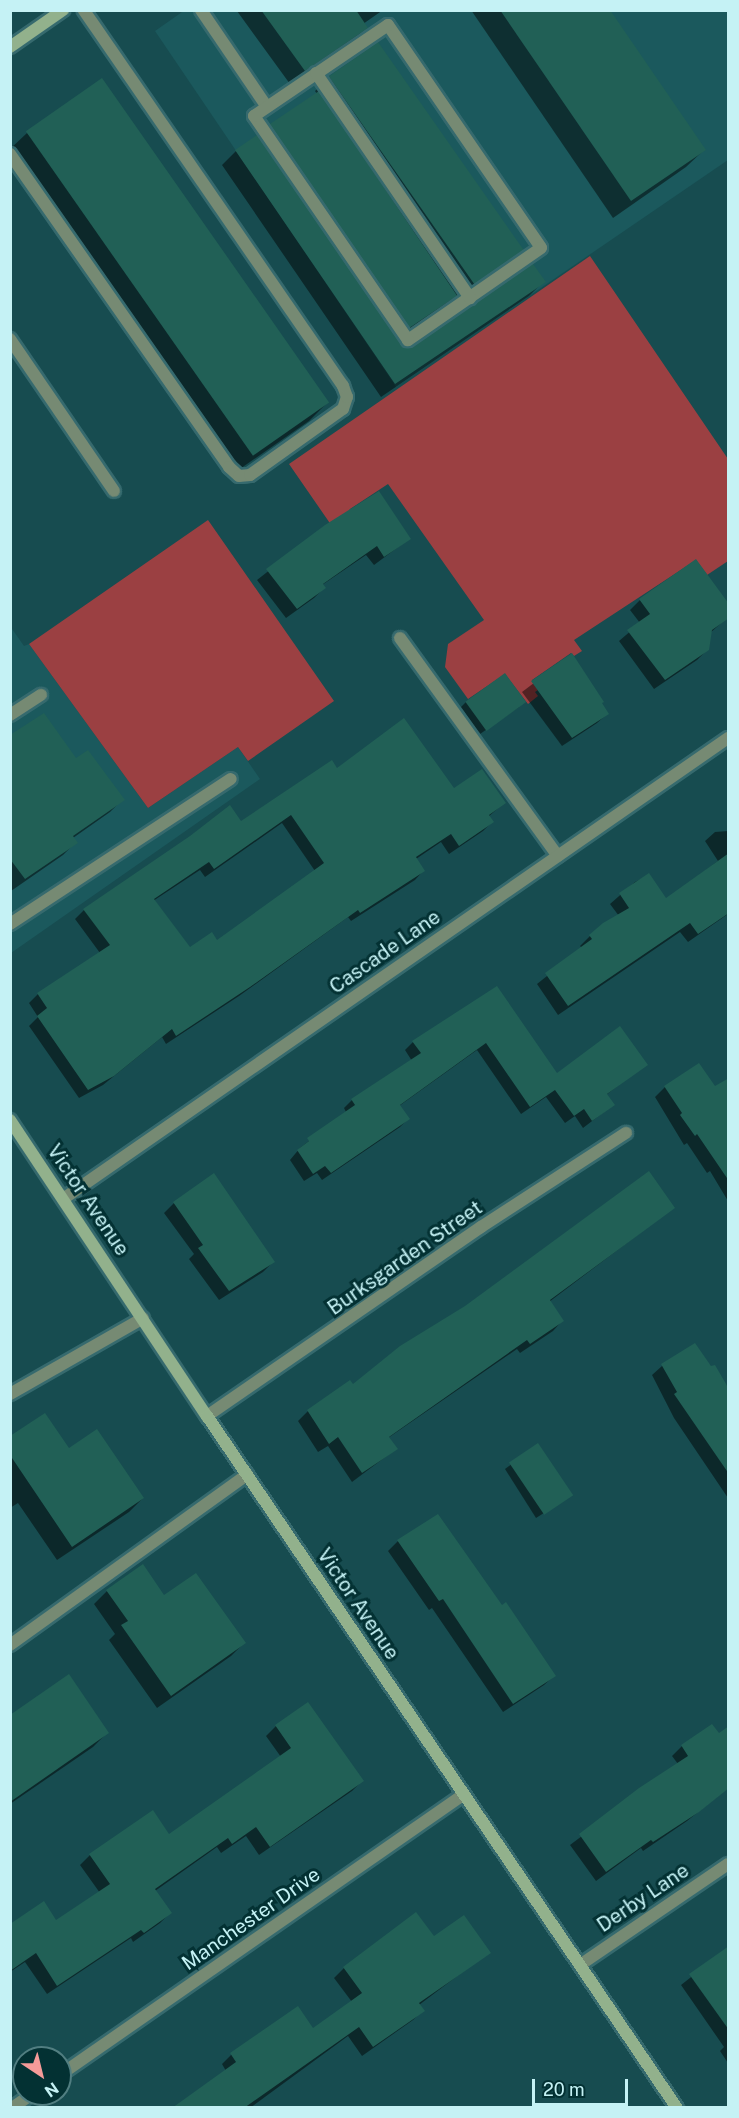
<!DOCTYPE html>
<html>
<head>
<meta charset="utf-8">
<style>
	body { margin:0 }
	#map { position:relative; width:739px; height:2118px; overflow:hidden; background:#174c50; font-family:"Public Sans",sans-serif }
	div>[style] { position:absolute }
	[style*='--x'] { left:calc(var(--x)*1px); top:calc(var(--y)*1px); width:calc(var(--w)*1px); rotate:calc(var(--a)*1deg) }
	.built>* { inset:0; background:#1b595d }
	.green>* { inset:0; background:#9b4042 }
	.shadow>* { inset:0; background:#0007 }
	.building>* { inset:0; background:#216056; transform-origin:0 0 }
	.roads { filter:drop-shadow(2px 0 #366a6e) drop-shadow(-2px 0 #366a6e) drop-shadow(0 2px #366a6e) drop-shadow(0 -2px #366a6e) }
	.service>* { height:12px; margin:-6px; padding:0 6px; transform-origin:6px; border-radius:6px; background:#768a73 }
	.minor>* { height:12px; margin:-6px; padding:0 6px; transform-origin:6px; border-radius:6px; background:#768a73 }
	.secondary>* { height:12px; margin:-6px; padding:0 6px; transform-origin:6px; border-radius:6px; background:#92b18c }
	span { translate:-50% -50%; white-space:nowrap; text-align:center; line-height:1.15; -webkit-text-stroke:6px #033133; paint-order:stroke }
	.street-label { font-size:20px; color:#c5f2f5 }
	.frame { position:absolute; inset:0; border:12px solid #c5f2f5; pointer-events:none }
	.north { position:absolute; left:12px; top:2046px; width:60px; height:60px; box-sizing:border-box; background:#033133; border:2px solid #517e81; border-radius:50%; rotate:145deg; font-size:16px; font-weight:700; line-height:24px; text-align:center; color:#c5f2f5 }
	.north::after { content:''; display:block; margin:auto; width:21px; height:27px; background:#f59b99; clip-path:polygon(50% 0,100% 100%,50% 72%,0 100%) }
	.scale { position:absolute; left:532px; top:2079px; width:96px; height:27px; box-sizing:border-box; border:3px solid #c5f2f5; border-top:0; padding-left:8px; font-size:18px; line-height:21px; white-space:nowrap; color:#c5f2f5; -webkit-text-stroke:4px #033133; paint-order:stroke }
</style>
</head>
<body>
<div id="map">
	<div class="built">
		<div style="clip-path:polygon(185px 10px,728px 11px,728px 160px,396px 387px,155px 31px)"></div>
		<div style="clip-path:polygon(10px 626px,24px 646px,29px 644px,148px 808px,238px 747px,260px 779px,11px 953px)"></div>
	</div>
	<div class="green">
		<div style="clip-path:polygon(590px 256px,728px 459px,728px 561px,707px 575px,696px 560px,574px 640px,582px 651px,574px 656px,571px 653px,532px 680px,538px 690px,535px 692px,538px 696px,528px 704px,505px 674px,468px 699px,445px 667px,448px 644px,484px 620px,388px 484px,350px 509px,336px 532px,289px 464px)"></div>
		<div style="clip-path:polygon(208px 520px,334px 701px,248px 761px,238px 747px,148px 808px,29px 644px)"></div>
	</div>
	<div class="shadow">
		<div style="clip-path:polygon(383px 10px,363px 24px,366px 28px,352px 42px,290px 84px,237px 11px)"></div>
		<div style="clip-path:polygon(471px 10px,608px 10px,704px 150px,686px 167px,613px 218px)"></div>
		<div style="clip-path:polygon(329px 77px,522px 250px,507px 264px,457px 299px,455px 296px,442px 309px,398px 340px,404px 349px,413px 348px,544px 281px,529px 296px,381px 397px,222px 165px,236px 151px,258px 139px,271px 126px,317px 94px,315px 91px)"></div>
		<div style="clip-path:polygon(27px 133px,327px 403px,309px 421px,234px 473px,10px 149px)"></div>
		<div style="clip-path:polygon(326px 526px,409px 539px,374px 565px,366px 555px,322px 585px,324px 588px,314px 598px,286px 618px,257px 580px)"></div>
		<div style="clip-path:polygon(640px 600px,728px 617px,710px 633px,708px 649px,697px 660px,654px 689px,619px 641px,640px 623px,630px 610px)"></div>
		<div style="clip-path:polygon(571px 655px,607px 714px,597px 723px,562px 746px,522px 692px)"></div>
		<div style="clip-path:polygon(466px 702px,519px 707px,480px 734px,461px 707px)"></div>
		<div style="clip-path:polygon(10px 737px,76px 761px,123px 799px,110px 812px,73px 838px,76px 842px,63px 855px,11px 891px)"></div>
		<div style="clip-path:polygon(evenodd,337px 770px,454px 790px,504px 803px,488px 817px,492px 822px,483px 831px,449px 854px,441px 842px,416px 859px,423px 871px,415px 880px,351px 921px,348px 917px,239px 996px,166px 1044px,162px 1037px,103px 1085px,79px 1098px,29px 1026px,38px 1017px,29px 1003px,38px 994px,100px 953px,75px 919px,84px 910px,337px 770px,282px 823px,315px 871px,217px 942px,189px 949px,153px 901px,200px 870px,205px 877px,282px 823px)"></div>
		<div style="clip-path:polygon(728px 831px,728px 914px,688px 942px,680px 932px,558px 1015px,537px 984px,582px 948px,580px 946px,590px 936px,619px 916px,610px 904px,635px 882px,649px 875px,666px 900px,718px 861px,705px 841px,715px 832px)"></div>
		<div style="clip-path:polygon(497px 988px,557px 1075px,646px 1064px,606px 1095px,613px 1105px,583px 1128px,575px 1116px,565px 1123px,546px 1097px,521px 1114px,477px 1050px,399px 1106px,408px 1119px,400px 1127px,322px 1180px,317px 1173px,304px 1181px,290px 1160px,300px 1148px,346px 1112px,344px 1108px,352px 1100px,412px 1061px,405px 1050px,413px 1042px)"></div>
		<div style="clip-path:polygon(699px 1065px,715px 1088px,728px 1080px,728px 1201px,710px 1171px,707px 1173px,687px 1143px,684px 1145px,655px 1097px,665px 1087px)"></div>
		<div style="clip-path:polygon(174px 1203px,273px 1262px,263px 1272px,219px 1300px,189px 1259px,194px 1254px,164px 1213px)"></div>
		<div style="clip-path:polygon(673px 1208px,549px 1302px,562px 1321px,553px 1331px,520px 1353px,517px 1349px,388px 1438px,396px 1449px,352px 1482px,328px 1446px,318px 1452px,298px 1421px,308px 1411px,352px 1386px,465px 1307px)"></div>
		<div style="clip-path:polygon(695px 1345px,725px 1386px,728px 1384px,728px 1498px,674px 1418px,652px 1375px,662px 1366px)"></div>
		<div style="clip-path:polygon(10px 1438px,69px 1450px,143px 1498px,129px 1512px,57px 1560px,18px 1503px,10px 1508px)"></div>
		<div style="clip-path:polygon(538px 1445px,566px 1499px,536px 1518px,505px 1469px)"></div>
		<div style="clip-path:polygon(398px 1541px,501px 1607px,554px 1676px,544px 1685px,503px 1712px,432px 1608px,429px 1610px,388px 1551px)"></div>
		<div style="clip-path:polygon(107px 1591px,244px 1643px,231px 1656px,157px 1708px,109px 1640px,115px 1634px,94px 1604px)"></div>
		<div style="clip-path:polygon(10px 1717px,107px 1733px,93px 1747px,10px 1804px)"></div>
		<div style="clip-path:polygon(276px 1726px,362px 1781px,352px 1791px,259px 1855px,246px 1836px,221px 1853px,217px 1847px,155px 1891px,170px 1913px,160px 1923px,133px 1942px,131px 1938px,47px 1994px,25px 1962px,10px 1972px,10px 1926px,56px 1923px,100px 1893px,80px 1865px,90px 1855px,152px 1812px,169px 1836px,281px 1757px,266px 1736px)"></div>
		<div style="clip-path:polygon(682px 1746px,728px 1788px,687px 1821px,643px 1851px,641px 1848px,596px 1881px,570px 1845px,678px 1764px,672px 1756px)"></div>
		<div style="clip-path:polygon(433px 1939px,489px 1952px,419px 2005px,423px 2010px,413px 2020px,362px 2056px,348px 2036px,250px 2108px,175px 2108px,226px 2071px,222px 2064px,231px 2055px,312px 2030px,352px 2002px,334px 1978px,344px 1968px)"></div>
		<div style="clip-path:polygon(728px 1948px,728px 2063px,720px 2051px,724px 2047px,681px 1985px)"></div>
	</div>
	<div class="building">
		<div style="clip-path:polygon(261px 10px,356px 10px,368px 28px,305px 71px)"></div>
		<div style="clip-path:polygon(500px 10px,610px 10px,706px 150px,631px 201px)"></div>
		<div style="left:378px;top:42px;width:254px;height:60px;rotate:55deg"></div>
		<div style="left:102px;top:78px;width:396px;height:93px;rotate:55deg"></div>
		<div style="left:319px;top:91px;width:247px;height:60px;rotate:56deg"></div>
		<div style="clip-path:polygon(257px 135px,404px 347px,413px 347px,533px 264px,546px 282px,395px 384px,235px 150px)"></div>
		<div style="clip-path:polygon(379px 491px,411px 539px,384px 557px,377px 546px,323px 584px,326px 588px,297px 609px,266px 569px,325px 525px)"></div>
		<div style="clip-path:polygon(696px 559px,729px 604px,729px 618px,712px 630px,709px 650px,665px 680px,627px 630px,650px 614px,639px 599px)"></div>
		<div style="clip-path:polygon(572px 653px,604px 702px,602px 703px,609px 714px,572px 738px,531px 681px)"></div>
		<div style="left:505px;top:673px;width:36px;height:49px;rotate:54deg"></div>
		<div style="clip-path:polygon(44px 713px,76px 758px,88px 750px,125px 800px,73px 836px,78px 843px,25px 879px,10px 859px,10px 735px)"></div>
		<div style="clip-path:polygon(evenodd,404px 718px,454px 788px,482px 769px,506px 803px,489px 815px,494px 822px,459px 846px,451px 834px,416px 857px,425px 871px,360px 913px,358px 910px,250px 987px,176px 1036px,172px 1029px,114px 1076px,88px 1090px,37px 1016px,47px 1008px,37px 993px,110px 945px,83px 909px,190px 836px,230px 805px,241px 821px,332px 760px,337px 768px,404px 718px,291px 815px,324px 863px,217px 940px,212px 932px,190px 947px,154px 899px,209px 862px,214px 869px,291px 815px)"></div>
		<div style="clip-path:polygon(729px 853px,729px 913px,698px 934px,690px 923px,568px 1006px,545px 973px,592px 939px,589px 935px,603px 923px,629px 908px,619px 893px,649px 873px,666px 898px)"></div>
		<div style="clip-path:polygon(497px 986px,557px 1073px,620px 1026px,648px 1065px,607px 1094px,615px 1105px,592px 1121px,584px 1109px,574px 1116px,555px 1090px,530px 1107px,486px 1043px,400px 1105px,410px 1119px,331px 1173px,325px 1166px,313px 1174px,297px 1150px,309px 1141px,307px 1138px,355px 1105px,351px 1099px,421px 1053px,412px 1041px)"></div>
		<div style="clip-path:polygon(699px 1063px,715px 1086px,729px 1078px,729px 1181px,697px 1134px,695px 1136px,680px 1115px,682px 1113px,664px 1086px)"></div>
		<div style="clip-path:polygon(649px 1171px,675px 1208px,550px 1300px,564px 1321px,530px 1344px,527px 1340px,389px 1437px,398px 1449px,362px 1473px,338px 1437px,329px 1444px,307px 1410px,350px 1380px,353px 1384px,400px 1346px,465px 1306px)"></div>
		<div style="clip-path:polygon(214px 1173px,275px 1262px,229px 1291px,198px 1248px,203px 1245px,173px 1202px)"></div>
		<div style="clip-path:polygon(695px 1343px,711px 1366px,715px 1365px,729px 1389px,729px 1474px,674px 1394px,677px 1392px,661px 1364px)"></div>
		<div style="clip-path:polygon(45px 1413px,69px 1448px,97px 1429px,144px 1498px,72px 1547px,10px 1455px,10px 1436px)"></div>
		<div style="left:538px;top:1443px;width:63px;height:35px;rotate:56deg"></div>
		<div style="clip-path:polygon(438px 1514px,502px 1605px,506px 1602px,556px 1676px,513px 1704px,443px 1599px,439px 1601px,397px 1540px)"></div>
		<div style="clip-path:polygon(143px 1564px,164px 1595px,196px 1573px,246px 1643px,171px 1696px,121px 1625px,128px 1621px,106px 1590px)"></div>
		<div style="clip-path:polygon(69px 1674px,109px 1733px,10px 1802px,10px 1715px)"></div>
		<div style="clip-path:polygon(308px 1702px,364px 1781px,270px 1847px,256px 1827px,232px 1844px,228px 1838px,155px 1889px,172px 1913px,144px 1933px,141px 1930px,57px 1986px,36px 1953px,10px 1971px,10px 1924px,44px 1901px,56px 1920px,110px 1884px,89px 1854px,153px 1810px,169px 1834px,291px 1748px,275px 1725px)"></div>
		<div style="clip-path:polygon(712px 1724px,719px 1733px,729px 1726px,729px 1788px,699px 1812px,653px 1842px,651px 1840px,606px 1872px,579px 1834px,639px 1788px,688px 1756px,681px 1745px)"></div>
		<div style="clip-path:polygon(416px 1912px,434px 1936px,464px 1915px,491px 1953px,419px 2003px,425px 2011px,373px 2047px,359px 2027px,244px 2108px,172px 2108px,236px 2062px,230px 2053px,298px 2006px,313px 2028px,362px 1993px,343px 1967px)"></div>
		<div style="clip-path:polygon(729px 1946px,729px 2030px,689px 1974px)"></div>
	</div>
	<div class="roads">
		<div class="service">
			<div style="--x:201;--y:10;--w:117;--a:55.8"></div>
			<div style="--x:388;--y:25;--w:270;--a:55.5"></div>
			<div style="--x:541;--y:248;--w:162;--a:145.3"></div>
			<div style="--x:408;--y:340;--w:272;--a:-124.5"></div>
			<div style="--x:254;--y:116;--w:162;--a:-34.2"></div>
			<div style="--x:316;--y:73;--w:273;--a:55.6"></div>
			<div style="--x:10;--y:154;--w:382;--a:55"></div>
			<div style="--x:229;--y:467;--w:13;--a:42"></div>
			<div style="--x:239;--y:476;--w:11;--a:-5"></div>
			<div style="--x:250;--y:475;--w:114;--a:-35.4"></div>
			<div style="--x:343;--y:409;--w:13;--a:-72"></div>
			<div style="--x:347;--y:397;--w:12;--a:-110"></div>
			<div style="--x:343;--y:386;--w:457;--a:-124.6"></div>
			<div style="--x:10;--y:339;--w:184;--a:55.6"></div>
			<div style="--x:400;--y:638;--w:269;--a:54.1"></div>
			<div style="--x:10;--y:715;--w:37;--a:-33"></div>
			<div style="--x:10;--y:924;--w:264;--a:-33.3"></div>
		</div>
		<div class="minor">
			<div style="--x:63;--y:1199;--w:809;--a:-34.73"></div>
			<div style="--x:10;--y:1394;--w:153;--a:-29.7"></div>
			<div style="--x:207;--y:1416;--w:333;--a:-34.6"></div>
			<div style="--x:481;--y:1227;--w:173;--a:-33"></div>
			<div style="--x:10;--y:1645;--w:292;--a:-35.7"></div>
			<div style="--x:580;--y:1965;--w:179;--a:-34.3"></div>
			<div style="--x:60;--y:2075;--w:491;--a:-34.8"></div>
			<div style="--x:12;--y:2108;--w:24;--a:-35"></div>
		</div>
		<div class="secondary">
			<div style="--x:10;--y:47;--w:65;--a:-34.9"></div>
			<div style="--x:10;--y:1120;--w:356;--a:56.4"></div>
			<div style="--x:207;--y:1416;--w:837;--a:55.82"></div>
		</div>
	</div>
	<div class="street-label">
		<span style="left:385px;top:952px;rotate:-35deg">Cascade Lane</span>
		<span style="left:88px;top:1200px;rotate:56deg">Victor Avenue</span>
		<span style="left:405px;top:1258px;rotate:-35deg">Burksgarden Street</span>
		<span style="left:358px;top:1604px;rotate:56deg">Victor Avenue</span>
		<span style="left:643px;top:1898px;rotate:-34deg">Derby Lane</span>
		<span style="left:251px;top:1919px;rotate:-35deg">Manchester Drive</span>
	</div>
	<div class="frame"></div>
	<div class="north">N</div>
	<div class="scale">20 m</div>
</div>
</body>
</html>
